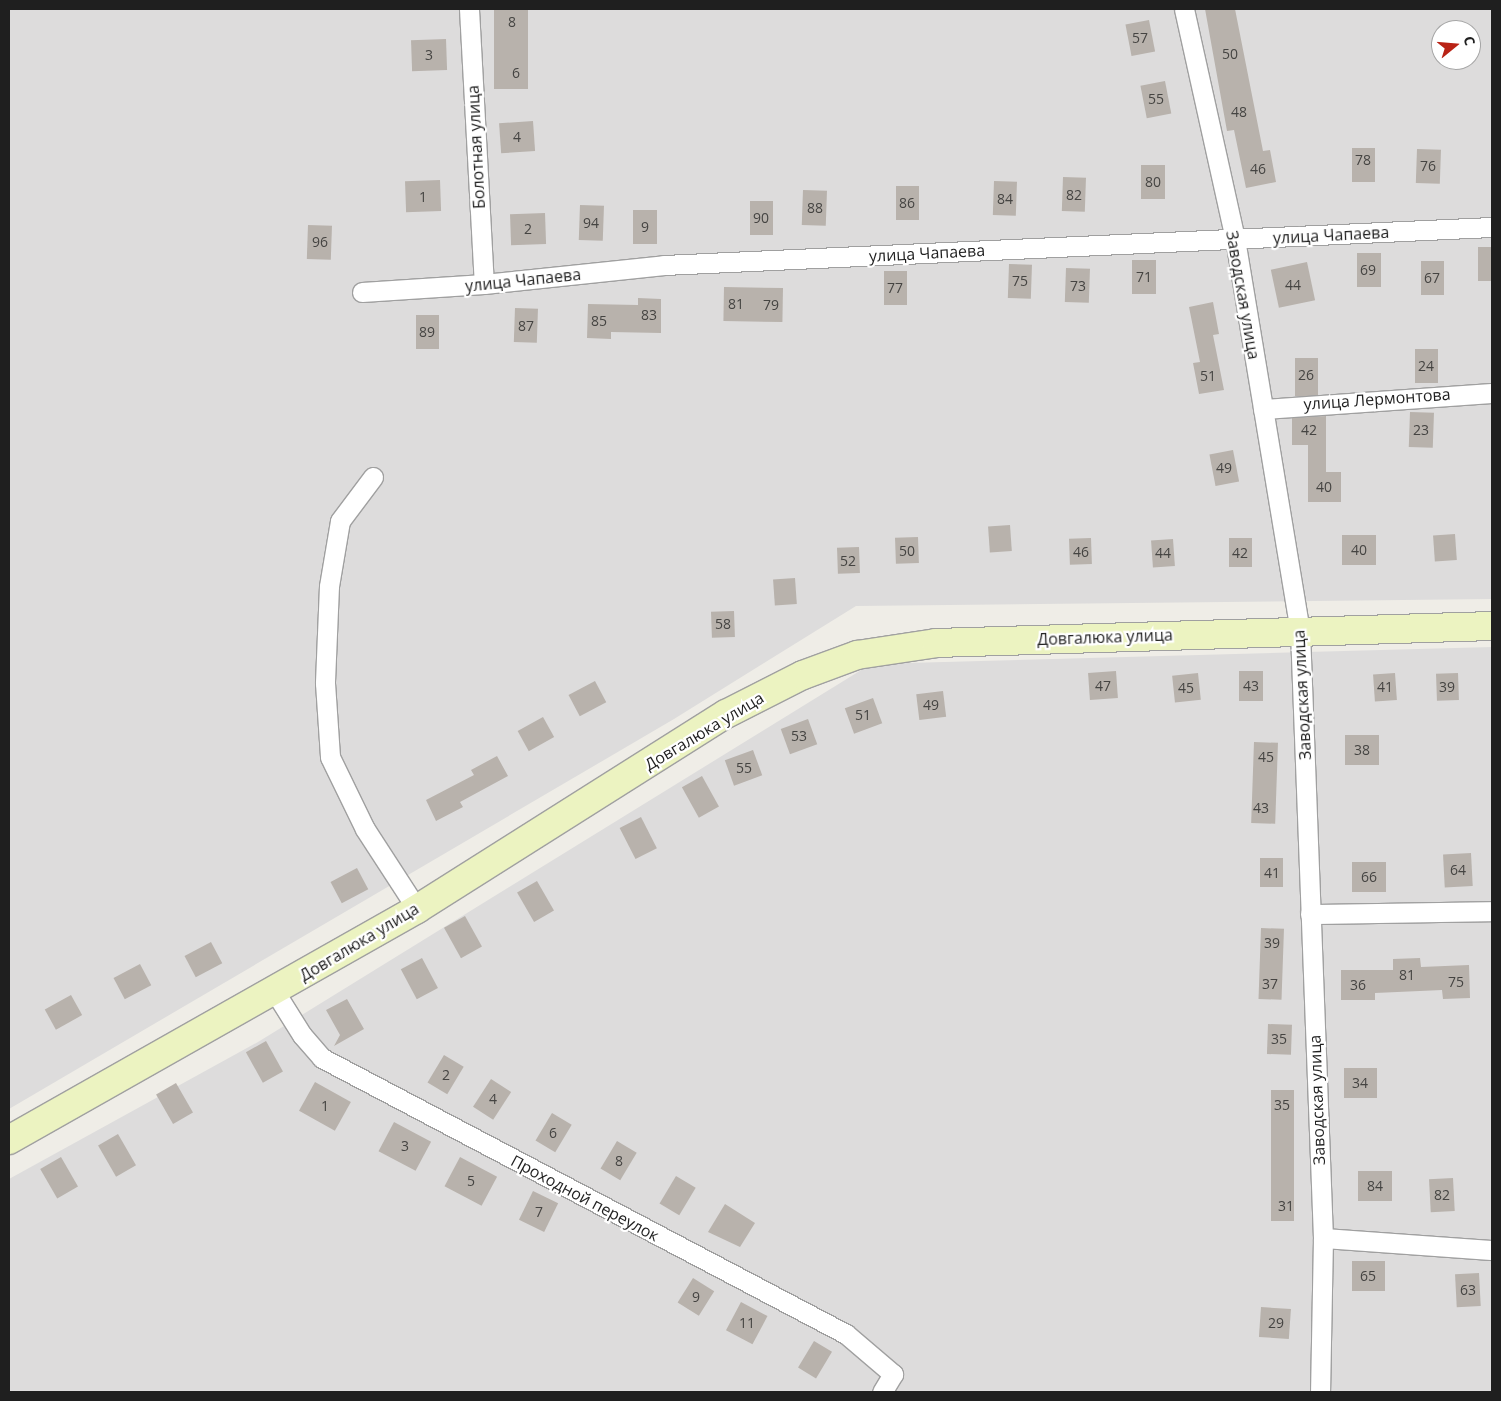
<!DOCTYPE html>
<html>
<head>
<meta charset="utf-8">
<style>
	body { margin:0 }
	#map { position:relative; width:1501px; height:1401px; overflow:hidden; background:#efede7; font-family:"Open Sans",sans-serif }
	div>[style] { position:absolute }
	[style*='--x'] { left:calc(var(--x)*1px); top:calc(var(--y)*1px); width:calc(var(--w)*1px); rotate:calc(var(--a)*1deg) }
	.residential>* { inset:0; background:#dddcdc }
	.building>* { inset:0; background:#b8b2ac; transform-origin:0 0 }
	.roads { filter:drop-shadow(1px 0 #a0a0a0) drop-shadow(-1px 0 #a0a0a0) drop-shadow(0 1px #a0a0a0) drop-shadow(0 -1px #a0a0a0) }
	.street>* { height:19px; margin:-9.5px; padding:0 9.5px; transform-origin:9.5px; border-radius:9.5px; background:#fff }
	.secondary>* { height:28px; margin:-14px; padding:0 14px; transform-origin:14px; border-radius:14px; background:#ecf3c1 }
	span { translate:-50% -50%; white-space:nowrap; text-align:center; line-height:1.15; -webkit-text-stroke:4.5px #fff; paint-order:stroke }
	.number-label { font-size:14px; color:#454442 }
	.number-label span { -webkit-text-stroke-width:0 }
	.street-label { font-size:16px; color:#1f1f1f }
	.frame { position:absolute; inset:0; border:10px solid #1f1f1f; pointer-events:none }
	.north { position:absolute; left:1431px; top:20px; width:50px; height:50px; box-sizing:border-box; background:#fff; border:1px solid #a5a5a5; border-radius:50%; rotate:73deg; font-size:14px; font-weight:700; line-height:20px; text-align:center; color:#1f1f1f }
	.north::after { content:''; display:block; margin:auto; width:18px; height:22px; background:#b92316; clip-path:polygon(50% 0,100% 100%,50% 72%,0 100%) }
</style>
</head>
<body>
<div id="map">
	<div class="residential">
		<div style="clip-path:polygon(evenodd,9px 9px,1492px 9px,1492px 599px,856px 606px,674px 719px,9px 1109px,9px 9px,1441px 30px,1471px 30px,1471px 60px,1441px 60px,1441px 30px)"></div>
		<div style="clip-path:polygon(1492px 647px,1492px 1392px,9px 1392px,9px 1179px,258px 1042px,871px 664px)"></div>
	</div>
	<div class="building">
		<div style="left:494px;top:9px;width:34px;height:80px"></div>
		<div style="clip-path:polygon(1205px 9px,1235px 9px,1263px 151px,1270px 150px,1276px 182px,1246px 188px,1234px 130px,1227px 131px)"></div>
		<div style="left:1149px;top:20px;width:32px;height:24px;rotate:79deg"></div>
		<div style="left:446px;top:39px;width:31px;height:35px;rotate:88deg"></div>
		<div style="left:1165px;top:81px;width:33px;height:25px;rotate:79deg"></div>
		<div style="left:533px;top:121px;width:30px;height:34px;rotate:86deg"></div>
		<div style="left:1352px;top:148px;width:23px;height:34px"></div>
		<div style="left:1417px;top:149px;width:24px;height:34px;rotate:2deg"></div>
		<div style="left:1141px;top:165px;width:24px;height:34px"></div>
		<div style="left:1063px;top:177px;width:23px;height:34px;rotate:2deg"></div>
		<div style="left:440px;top:180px;width:31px;height:35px;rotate:88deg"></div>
		<div style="left:994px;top:181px;width:23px;height:34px;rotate:2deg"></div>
		<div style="left:896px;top:186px;width:23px;height:34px"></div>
		<div style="left:803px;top:190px;width:24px;height:35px;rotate:2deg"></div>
		<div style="left:750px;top:201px;width:23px;height:34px"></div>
		<div style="left:580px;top:205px;width:24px;height:35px;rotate:2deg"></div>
		<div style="left:633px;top:210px;width:24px;height:34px"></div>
		<div style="left:545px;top:213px;width:31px;height:35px;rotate:88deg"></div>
		<div style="left:308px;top:225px;width:24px;height:34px;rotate:2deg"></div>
		<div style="left:1478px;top:247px;width:14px;height:34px"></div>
		<div style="left:1357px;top:253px;width:24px;height:34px"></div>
		<div style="left:1132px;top:260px;width:24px;height:34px"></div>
		<div style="left:1421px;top:261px;width:23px;height:34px"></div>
		<div style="left:1307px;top:262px;width:39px;height:37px;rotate:78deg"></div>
		<div style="left:1009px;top:264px;width:23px;height:34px;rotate:2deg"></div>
		<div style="left:1066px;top:268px;width:24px;height:34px;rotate:2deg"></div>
		<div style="left:884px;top:271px;width:23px;height:34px"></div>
		<div style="left:724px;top:287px;width:59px;height:34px;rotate:1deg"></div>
		<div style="clip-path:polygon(638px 298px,661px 299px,661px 333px,611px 332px,611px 339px,587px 338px,588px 304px,638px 305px)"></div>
		<div style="clip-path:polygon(1213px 302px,1219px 334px,1213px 335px,1224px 390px,1199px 394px,1193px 363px,1200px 362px,1189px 307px)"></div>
		<div style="left:515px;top:308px;width:23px;height:34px;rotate:2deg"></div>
		<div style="left:416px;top:315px;width:23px;height:34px"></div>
		<div style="left:1415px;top:349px;width:23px;height:34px"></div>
		<div style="left:1295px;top:358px;width:23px;height:38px"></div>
		<div style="left:1410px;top:412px;width:24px;height:35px;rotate:2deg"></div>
		<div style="clip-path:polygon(1326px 416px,1326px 472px,1341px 472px,1341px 502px,1308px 502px,1308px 445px,1292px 445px,1292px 418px)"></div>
		<div style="left:1233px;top:450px;width:32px;height:24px;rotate:79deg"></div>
		<div style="left:1010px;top:525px;width:26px;height:22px;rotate:86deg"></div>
		<div style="left:1455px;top:534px;width:26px;height:22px;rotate:86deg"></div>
		<div style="left:1342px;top:535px;width:34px;height:30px"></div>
		<div style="left:918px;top:537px;width:26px;height:23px;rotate:88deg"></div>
		<div style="left:1091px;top:538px;width:26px;height:22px;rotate:88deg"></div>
		<div style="left:1229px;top:538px;width:23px;height:29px"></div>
		<div style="left:1173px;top:539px;width:27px;height:22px;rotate:86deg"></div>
		<div style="left:859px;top:547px;width:26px;height:22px;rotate:88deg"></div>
		<div style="left:795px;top:578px;width:26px;height:22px;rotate:86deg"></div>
		<div style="left:734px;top:611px;width:26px;height:23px;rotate:88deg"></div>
		<div style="left:1116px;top:671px;width:27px;height:28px;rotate:86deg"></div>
		<div style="left:1239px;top:671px;width:24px;height:30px"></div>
		<div style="left:1198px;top:673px;width:27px;height:26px;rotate:84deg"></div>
		<div style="left:1395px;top:673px;width:27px;height:22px;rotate:86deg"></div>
		<div style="left:1458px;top:673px;width:27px;height:22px;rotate:88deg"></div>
		<div style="left:595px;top:681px;width:24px;height:30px;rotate:62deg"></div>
		<div style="left:943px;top:691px;width:26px;height:27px;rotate:83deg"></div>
		<div style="left:873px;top:698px;width:27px;height:30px;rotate:70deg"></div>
		<div style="left:543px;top:717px;width:23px;height:29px;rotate:61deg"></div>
		<div style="left:808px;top:719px;width:27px;height:29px;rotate:70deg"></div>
		<div style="left:1345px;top:735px;width:34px;height:30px"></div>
		<div style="left:1254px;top:742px;width:24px;height:81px;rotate:2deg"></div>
		<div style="left:753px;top:750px;width:27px;height:30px;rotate:70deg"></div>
		<div style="clip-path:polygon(497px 756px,508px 776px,460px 802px,463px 807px,436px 821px,426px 800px,474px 775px,471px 770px)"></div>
		<div style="left:702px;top:776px;width:35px;height:23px;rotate:61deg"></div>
		<div style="left:641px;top:817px;width:35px;height:24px;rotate:63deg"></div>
		<div style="left:1471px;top:853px;width:33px;height:28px;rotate:87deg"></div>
		<div style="left:1260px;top:858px;width:23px;height:29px"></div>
		<div style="left:1352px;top:862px;width:34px;height:30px"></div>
		<div style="left:357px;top:868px;width:24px;height:30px;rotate:62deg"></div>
		<div style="left:537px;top:881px;width:34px;height:23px;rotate:60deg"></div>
		<div style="left:465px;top:916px;width:35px;height:24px;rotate:61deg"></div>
		<div style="left:1261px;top:928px;width:23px;height:71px;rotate:2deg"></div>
		<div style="left:211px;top:942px;width:24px;height:30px;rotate:62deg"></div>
		<div style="left:422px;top:958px;width:34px;height:24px;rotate:62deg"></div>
		<div style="clip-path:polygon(1420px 958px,1421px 967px,1469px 965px,1470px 998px,1443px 999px,1442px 990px,1375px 993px,1375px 1000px,1341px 1000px,1341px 970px,1393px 970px,1393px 959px)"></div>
		<div style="left:140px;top:964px;width:24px;height:30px;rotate:62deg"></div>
		<div style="left:71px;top:995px;width:23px;height:30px;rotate:61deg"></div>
		<div style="clip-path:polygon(347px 999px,364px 1029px,334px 1046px,340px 1035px,326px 1010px)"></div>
		<div style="left:1268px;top:1024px;width:24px;height:30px;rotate:2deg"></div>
		<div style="left:266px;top:1041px;width:35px;height:23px;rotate:61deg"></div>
		<div style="left:444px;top:1055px;width:23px;height:32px;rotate:31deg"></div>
		<div style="left:1344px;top:1068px;width:33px;height:30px"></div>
		<div style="left:491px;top:1079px;width:24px;height:33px;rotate:33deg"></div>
		<div style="left:315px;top:1082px;width:41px;height:33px;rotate:29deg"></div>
		<div style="left:176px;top:1083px;width:34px;height:23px;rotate:60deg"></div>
		<div style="left:1271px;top:1090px;width:23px;height:131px"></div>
		<div style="left:552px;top:1113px;width:23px;height:32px;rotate:31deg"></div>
		<div style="left:394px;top:1122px;width:42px;height:33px;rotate:28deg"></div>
		<div style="left:118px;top:1134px;width:36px;height:23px;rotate:60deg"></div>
		<div style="left:617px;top:1141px;width:23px;height:32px;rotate:31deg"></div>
		<div style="left:61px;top:1157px;width:34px;height:24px;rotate:60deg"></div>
		<div style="left:460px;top:1157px;width:42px;height:33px;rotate:28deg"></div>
		<div style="left:1358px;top:1171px;width:34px;height:30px"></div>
		<div style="left:676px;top:1176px;width:23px;height:32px;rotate:31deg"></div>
		<div style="left:1453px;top:1178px;width:33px;height:24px;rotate:87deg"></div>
		<div style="left:533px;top:1191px;width:28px;height:32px;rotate:26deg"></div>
		<div style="clip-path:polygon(725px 1204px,755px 1223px,740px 1247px,708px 1232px)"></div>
		<div style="left:1352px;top:1261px;width:33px;height:30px"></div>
		<div style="left:1479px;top:1273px;width:33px;height:24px;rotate:87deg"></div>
		<div style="left:693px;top:1278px;width:25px;height:29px;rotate:32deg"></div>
		<div style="left:741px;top:1302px;width:30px;height:32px;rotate:28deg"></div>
		<div style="left:1261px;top:1307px;width:30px;height:30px;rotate:4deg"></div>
		<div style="left:814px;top:1341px;width:21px;height:31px;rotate:31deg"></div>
	</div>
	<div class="roads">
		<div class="street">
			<div style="--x:469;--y:9;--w:275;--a:86.9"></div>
			<div style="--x:1184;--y:9;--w:236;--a:77.5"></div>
			<div style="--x:1235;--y:239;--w:397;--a:80.6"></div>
			<div style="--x:1300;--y:631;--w:607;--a:87.83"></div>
			<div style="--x:1323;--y:1238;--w:154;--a:91.1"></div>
			<div style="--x:362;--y:292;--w:122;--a:-3.8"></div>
			<div style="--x:484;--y:284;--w:181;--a:-6"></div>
			<div style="--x:664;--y:265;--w:829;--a:-2.63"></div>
			<div style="--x:1263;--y:409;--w:230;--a:-4"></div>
			<div style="--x:373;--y:477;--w:55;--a:126.9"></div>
			<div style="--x:340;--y:521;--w:66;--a:99.6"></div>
			<div style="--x:329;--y:586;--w:97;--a:92.4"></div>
			<div style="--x:325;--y:683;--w:74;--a:86.1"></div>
			<div style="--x:330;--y:757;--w:80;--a:64.1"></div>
			<div style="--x:365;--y:829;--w:95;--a:57"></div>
			<div style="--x:1310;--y:914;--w:182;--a:-0.9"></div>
			<div style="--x:275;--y:992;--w:51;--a:57.9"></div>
			<div style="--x:302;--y:1035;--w:30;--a:49"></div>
			<div style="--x:322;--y:1058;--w:592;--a:27.78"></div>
			<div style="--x:846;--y:1334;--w:62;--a:40.4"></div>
			<div style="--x:893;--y:1374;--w:21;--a:121"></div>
			<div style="--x:1323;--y:1238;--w:169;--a:4.1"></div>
		</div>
		<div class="secondary">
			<div style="--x:9;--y:1140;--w:469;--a:-29.5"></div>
			<div style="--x:417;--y:909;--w:365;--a:-32.3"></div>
			<div style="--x:726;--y:714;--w:86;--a:-26.9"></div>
			<div style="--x:803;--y:675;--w:58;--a:-20.3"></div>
			<div style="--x:857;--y:655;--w:80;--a:-8.6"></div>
			<div style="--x:936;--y:643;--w:556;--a:-1.75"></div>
		</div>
	</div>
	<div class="number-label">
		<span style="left:512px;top:22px">8</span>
		<span style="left:1140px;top:38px">57</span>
		<span style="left:1230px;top:54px">50</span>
		<span style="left:429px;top:55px">3</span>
		<span style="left:516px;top:73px">6</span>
		<span style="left:1156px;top:99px">55</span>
		<span style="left:1239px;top:112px">48</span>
		<span style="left:517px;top:137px">4</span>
		<span style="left:1363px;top:160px">78</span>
		<span style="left:1428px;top:166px">76</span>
		<span style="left:1258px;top:169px">46</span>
		<span style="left:1153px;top:182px">80</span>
		<span style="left:1074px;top:195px">82</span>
		<span style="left:423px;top:197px">1</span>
		<span style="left:1005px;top:199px">84</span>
		<span style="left:907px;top:203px">86</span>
		<span style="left:815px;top:208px">88</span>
		<span style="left:761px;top:218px">90</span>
		<span style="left:591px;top:223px">94</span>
		<span style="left:645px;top:227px">9</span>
		<span style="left:528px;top:229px">2</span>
		<span style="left:320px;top:242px">96</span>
		<span style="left:1368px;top:270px">69</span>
		<span style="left:1144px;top:277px">71</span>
		<span style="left:1432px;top:278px">67</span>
		<span style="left:1020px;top:281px">75</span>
		<span style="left:1293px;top:285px">44</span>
		<span style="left:1078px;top:286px">73</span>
		<span style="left:895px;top:288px">77</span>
		<span style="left:736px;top:304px">81</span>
		<span style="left:771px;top:305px">79</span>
		<span style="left:649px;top:315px">83</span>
		<span style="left:599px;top:321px">85</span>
		<span style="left:526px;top:326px">87</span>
		<span style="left:427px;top:332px">89</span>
		<span style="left:1426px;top:366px">24</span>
		<span style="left:1306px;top:375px">26</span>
		<span style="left:1208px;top:376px">51</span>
		<span style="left:1309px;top:430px">42</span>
		<span style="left:1421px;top:430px">23</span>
		<span style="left:1224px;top:468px">49</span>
		<span style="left:1324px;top:487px">40</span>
		<span style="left:1359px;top:550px">40</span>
		<span style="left:907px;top:551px">50</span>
		<span style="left:1081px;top:552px">46</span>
		<span style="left:1163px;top:553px">44</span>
		<span style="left:1240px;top:553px">42</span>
		<span style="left:848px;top:561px">52</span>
		<span style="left:723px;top:624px">58</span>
		<span style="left:1103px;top:686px">47</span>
		<span style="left:1251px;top:686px">43</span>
		<span style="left:1385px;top:687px">41</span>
		<span style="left:1447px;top:687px">39</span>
		<span style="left:1186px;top:688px">45</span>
		<span style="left:931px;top:705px">49</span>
		<span style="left:863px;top:715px">51</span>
		<span style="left:799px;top:736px">53</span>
		<span style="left:1362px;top:750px">38</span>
		<span style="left:1266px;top:757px">45</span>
		<span style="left:744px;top:768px">55</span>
		<span style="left:1261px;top:808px">43</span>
		<span style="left:1458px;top:870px">64</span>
		<span style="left:1272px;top:873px">41</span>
		<span style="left:1369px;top:877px">66</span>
		<span style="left:1272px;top:943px">39</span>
		<span style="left:1407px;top:975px">81</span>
		<span style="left:1456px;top:982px">75</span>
		<span style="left:1270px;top:984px">37</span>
		<span style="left:1358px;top:985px">36</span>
		<span style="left:1279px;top:1039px">35</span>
		<span style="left:446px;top:1075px">2</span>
		<span style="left:1360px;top:1083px">34</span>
		<span style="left:493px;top:1099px">4</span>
		<span style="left:1282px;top:1105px">35</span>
		<span style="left:325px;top:1106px">1</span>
		<span style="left:553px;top:1133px">6</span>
		<span style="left:405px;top:1146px">3</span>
		<span style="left:619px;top:1161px">8</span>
		<span style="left:471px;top:1181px">5</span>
		<span style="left:1375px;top:1186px">84</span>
		<span style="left:1442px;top:1195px">82</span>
		<span style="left:1286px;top:1206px">31</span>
		<span style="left:539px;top:1212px">7</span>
		<span style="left:1368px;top:1276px">65</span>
		<span style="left:1468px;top:1290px">63</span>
		<span style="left:696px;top:1297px">9</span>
		<span style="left:747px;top:1323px">11</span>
		<span style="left:1276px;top:1323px">29</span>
	</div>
	<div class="street-label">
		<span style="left:476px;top:147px;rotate:-93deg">Болотная улица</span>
		<span style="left:1331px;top:235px;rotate:-3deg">улица Чапаева</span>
		<span style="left:927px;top:253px;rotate:-3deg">улица Чапаева</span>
		<span style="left:523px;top:280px;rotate:-6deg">улица Чапаева</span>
		<span style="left:1243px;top:295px;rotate:80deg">Заводская улица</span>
		<span style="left:1377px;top:399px;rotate:-4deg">улица Лермонтова</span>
		<span style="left:1105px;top:637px;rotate:-2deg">Довгалюка улица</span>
		<span style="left:1302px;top:695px;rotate:-93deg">Заводская улица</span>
		<span style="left:704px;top:731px;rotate:-31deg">Довгалюка улица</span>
		<span style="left:359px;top:942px;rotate:-31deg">Довгалюка улица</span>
		<span style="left:1317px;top:1100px;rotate:-92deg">Заводская улица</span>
		<span style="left:585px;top:1198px;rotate:28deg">Проходной переулок</span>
	</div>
	<div class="frame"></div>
	<div class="north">С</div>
</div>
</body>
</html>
